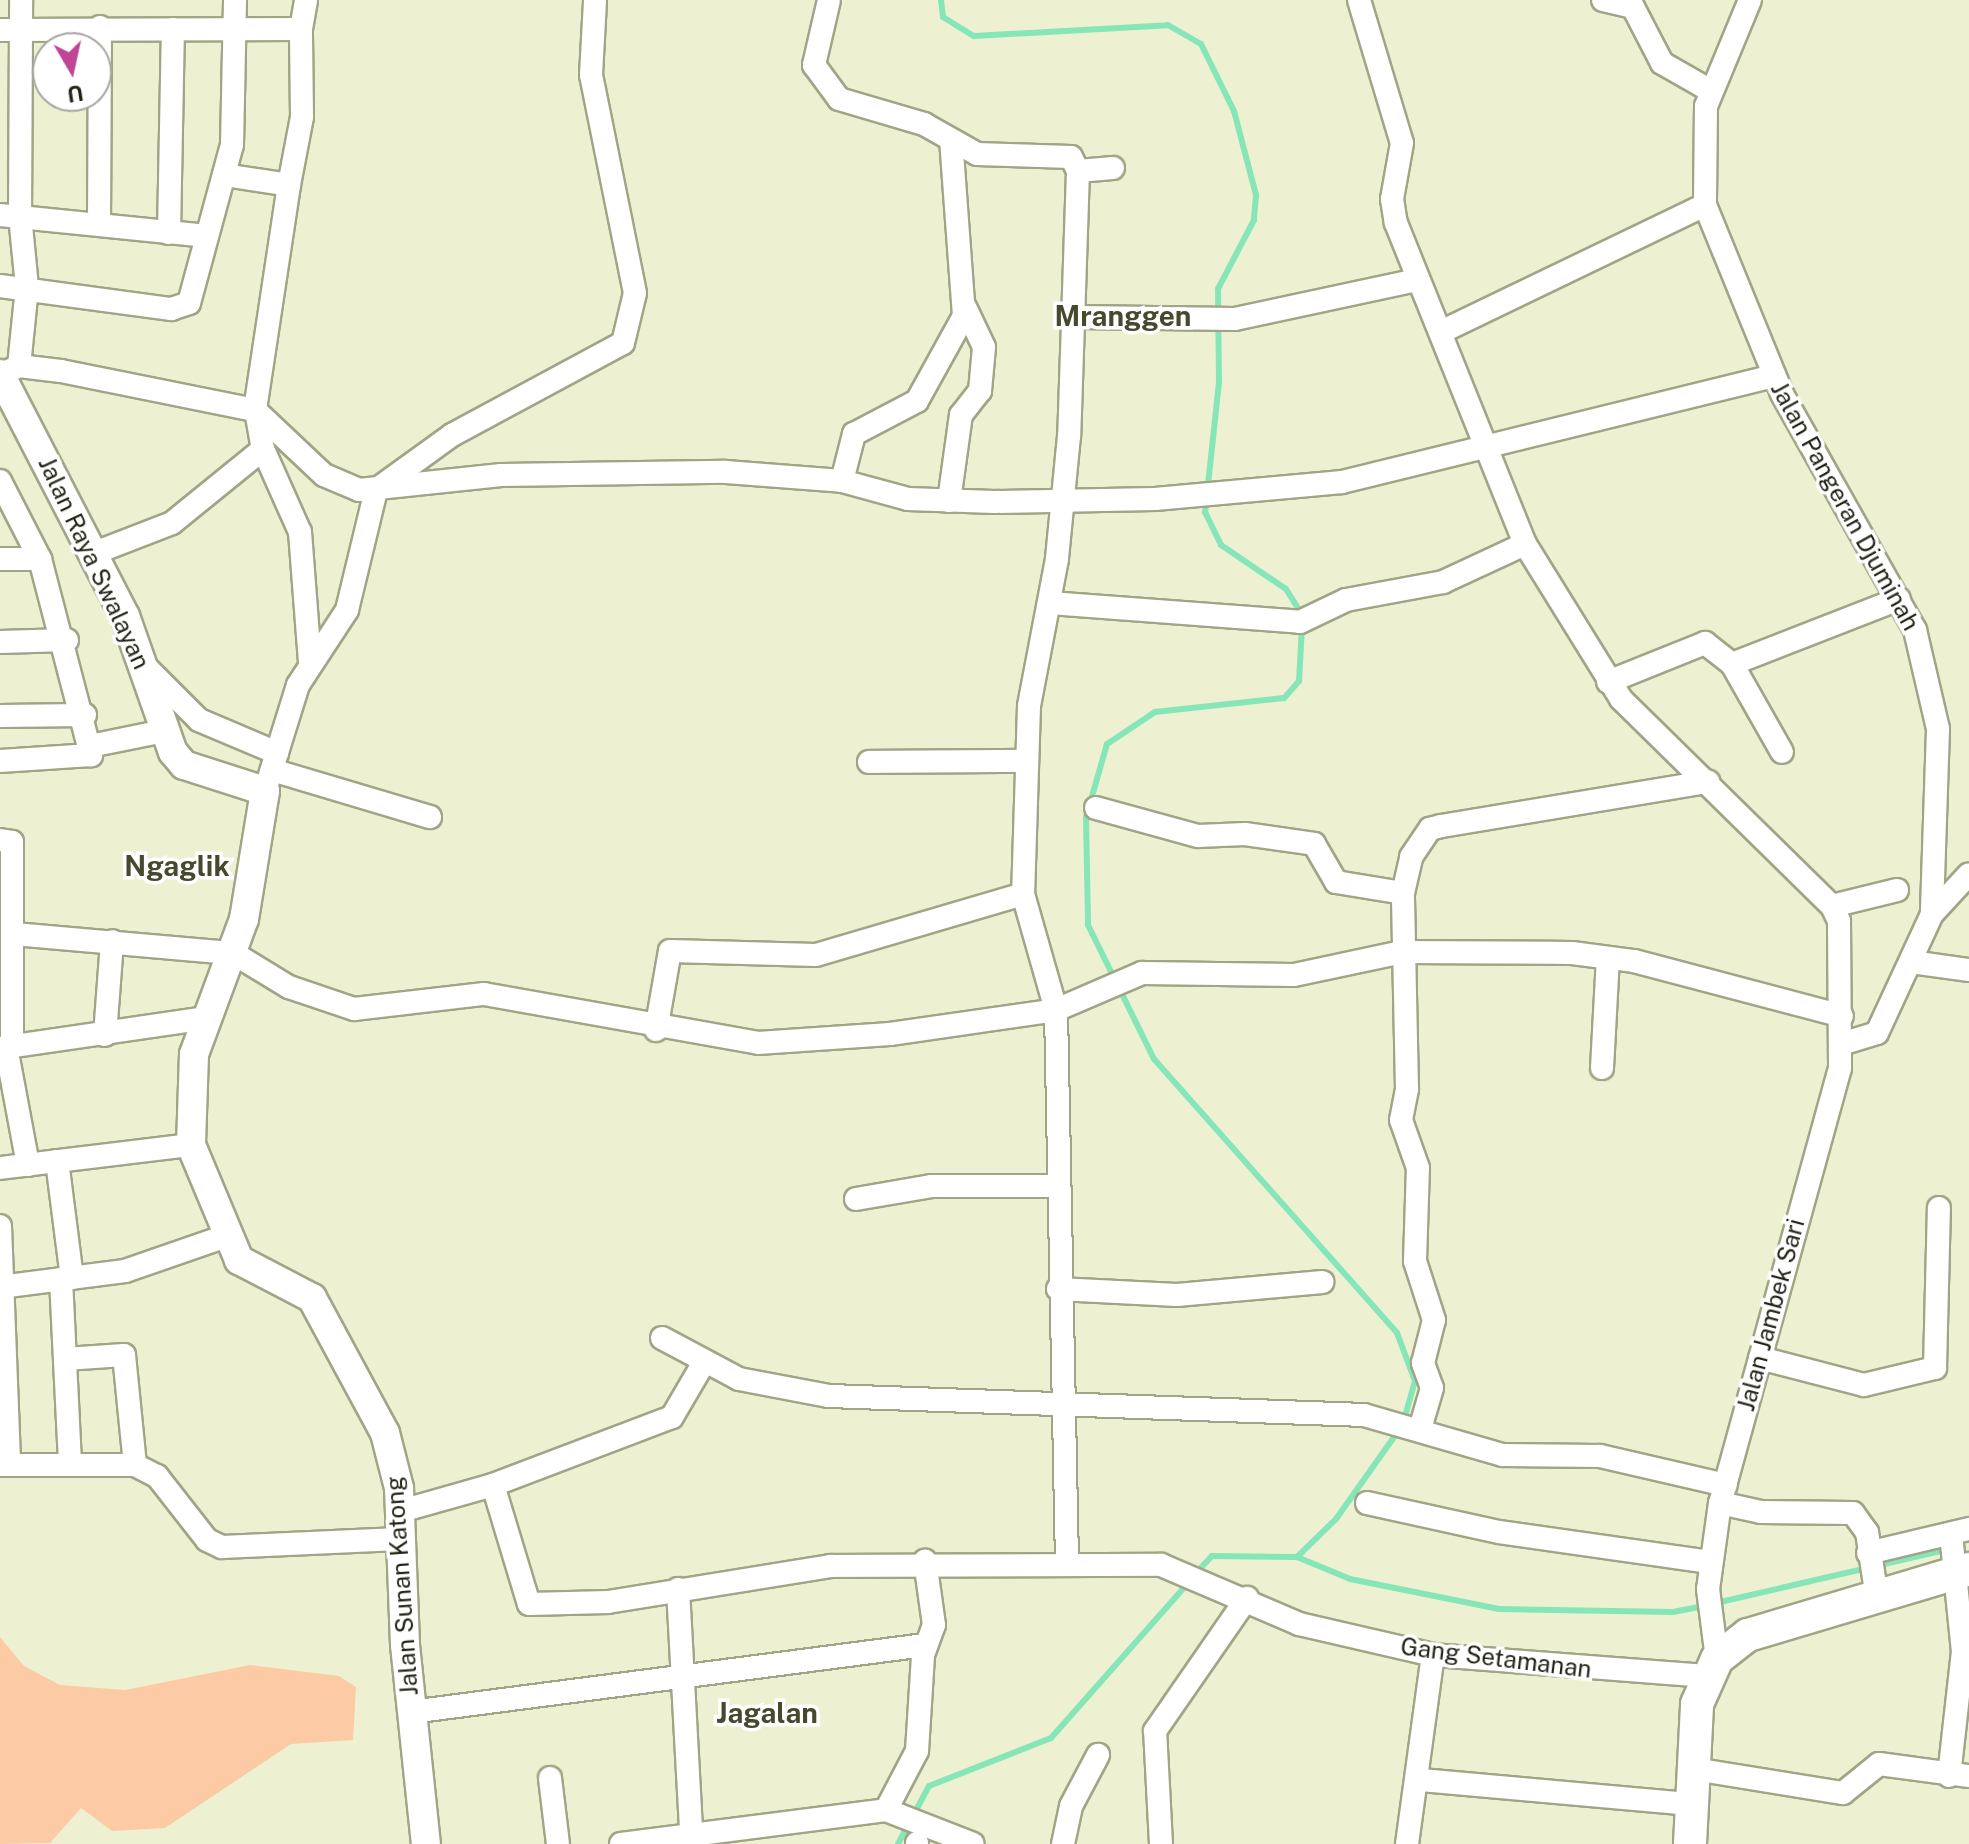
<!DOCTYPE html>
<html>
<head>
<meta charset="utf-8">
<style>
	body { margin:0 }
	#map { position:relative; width:1969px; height:1844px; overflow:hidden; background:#eef1d1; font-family:"Public Sans",sans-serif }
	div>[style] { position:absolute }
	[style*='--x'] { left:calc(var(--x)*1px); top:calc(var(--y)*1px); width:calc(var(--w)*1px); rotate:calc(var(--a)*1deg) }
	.green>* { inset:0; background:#fccba5 }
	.stream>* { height:6px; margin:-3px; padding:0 3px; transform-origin:3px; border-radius:3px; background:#86e6b8 }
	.roads { filter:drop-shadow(2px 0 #a1a486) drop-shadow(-2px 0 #a1a486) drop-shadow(0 2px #a1a486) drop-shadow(0 -2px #a1a486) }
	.minor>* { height:22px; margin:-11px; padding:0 11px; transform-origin:11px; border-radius:11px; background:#fff }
	.tertiary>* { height:28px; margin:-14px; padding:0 14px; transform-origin:14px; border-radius:14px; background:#fff }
	.secondary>* { height:32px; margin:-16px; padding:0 16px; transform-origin:16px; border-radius:16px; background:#fff }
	span { translate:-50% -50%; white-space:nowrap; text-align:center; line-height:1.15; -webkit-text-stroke:7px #fff; paint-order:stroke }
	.street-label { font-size:24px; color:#232418 }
	.quarter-label { font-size:28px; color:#47492e; font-weight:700 }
	.north { position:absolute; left:32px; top:32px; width:80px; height:80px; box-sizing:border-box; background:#fff; border:2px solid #a7a7a3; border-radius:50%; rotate:171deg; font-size:22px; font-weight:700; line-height:32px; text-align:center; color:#232418 }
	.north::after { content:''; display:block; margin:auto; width:28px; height:36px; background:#bf4596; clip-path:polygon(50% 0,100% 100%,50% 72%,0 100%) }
</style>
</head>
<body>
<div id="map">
	<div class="green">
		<div style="clip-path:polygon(0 1637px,24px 1666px,60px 1685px,125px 1690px,250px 1665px,339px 1676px,356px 1687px,353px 1740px,291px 1744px,165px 1828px,112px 1831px,81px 1808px,50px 1843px,0 1844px)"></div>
	</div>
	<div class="stream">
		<div style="--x:941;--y:0;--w:17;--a:83"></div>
		<div style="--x:943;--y:17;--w:36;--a:32"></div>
		<div style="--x:974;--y:36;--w:194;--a:-3.2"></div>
		<div style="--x:1168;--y:25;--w:38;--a:30"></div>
		<div style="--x:1201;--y:44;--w:75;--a:63.8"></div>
		<div style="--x:1234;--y:111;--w:87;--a:75.3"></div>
		<div style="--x:1256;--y:195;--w:25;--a:95"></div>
		<div style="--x:1254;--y:220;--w:78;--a:117.6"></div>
		<div style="--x:1218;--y:289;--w:93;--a:89.4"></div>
		<div style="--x:1219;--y:382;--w:131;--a:96.1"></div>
		<div style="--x:1205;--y:512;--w:37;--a:64"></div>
		<div style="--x:1221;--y:545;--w:78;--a:34.1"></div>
		<div style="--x:1286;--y:589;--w:31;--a:58"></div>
		<div style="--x:1302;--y:626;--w:55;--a:93.1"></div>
		<div style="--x:1299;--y:681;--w:23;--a:131"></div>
		<div style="--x:1284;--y:698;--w:130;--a:173.8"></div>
		<div style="--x:1155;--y:712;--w:58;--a:146.3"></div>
		<div style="--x:1107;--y:744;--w:76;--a:106"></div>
		<div style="--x:1086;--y:817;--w:108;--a:88.9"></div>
		<div style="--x:1088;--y:925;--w:149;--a:63.8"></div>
		<div style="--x:1154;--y:1059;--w:366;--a:48.4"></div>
		<div style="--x:1397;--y:1333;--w:51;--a:69.4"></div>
		<div style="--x:1415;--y:1381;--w:41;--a:105.8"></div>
		<div style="--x:1297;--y:1557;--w:54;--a:-44.3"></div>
		<div style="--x:1336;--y:1519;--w:109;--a:-54.7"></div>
		<div style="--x:1196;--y:1573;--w:23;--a:-47"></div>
		<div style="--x:1212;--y:1556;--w:85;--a:0.7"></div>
		<div style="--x:1297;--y:1557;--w:57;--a:22.5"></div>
		<div style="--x:1350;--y:1579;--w:152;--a:11.4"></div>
		<div style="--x:1499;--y:1609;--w:174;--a:1"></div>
		<div style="--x:1673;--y:1612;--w:33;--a:-11"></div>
		<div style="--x:1716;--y:1603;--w:236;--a:-13"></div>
		<div style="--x:898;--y:1844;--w:66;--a:-61.9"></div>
		<div style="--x:929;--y:1786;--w:131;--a:-21.5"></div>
		<div style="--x:1051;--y:1738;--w:208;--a:-48.5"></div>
	</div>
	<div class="roads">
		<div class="minor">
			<div style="--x:829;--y:0;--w:67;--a:103"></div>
			<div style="--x:814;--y:65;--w:42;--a:53.7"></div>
			<div style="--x:839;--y:99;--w:89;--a:16.4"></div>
			<div style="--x:924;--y:124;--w:61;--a:29.5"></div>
			<div style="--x:977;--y:154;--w:94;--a:1.8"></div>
			<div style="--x:1071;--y:157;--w:16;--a:63"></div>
			<div style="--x:1078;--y:171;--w:265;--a:91.9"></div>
			<div style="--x:1069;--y:436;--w:124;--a:95.6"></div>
			<div style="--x:1057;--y:559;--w:150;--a:100.8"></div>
			<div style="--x:1029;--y:706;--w:188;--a:91.8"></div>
			<div style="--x:1023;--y:894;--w:121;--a:74.1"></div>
			<div style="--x:1056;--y:1010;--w:552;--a:88.86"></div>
			<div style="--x:1359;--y:0;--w:149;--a:73.3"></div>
			<div style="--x:1402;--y:143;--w:57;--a:100.1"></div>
			<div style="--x:1392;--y:199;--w:24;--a:81"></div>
			<div style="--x:1396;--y:223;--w:346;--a:68.1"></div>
			<div style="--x:1525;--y:544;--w:182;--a:58.2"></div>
			<div style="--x:1621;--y:699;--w:296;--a:44.5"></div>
			<div style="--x:1832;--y:906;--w:17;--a:65"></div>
			<div style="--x:1839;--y:921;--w:147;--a:89.6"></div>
			<div style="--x:1840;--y:1068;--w:451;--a:105.4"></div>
			<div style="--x:1720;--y:1503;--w:87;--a:97.9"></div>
			<div style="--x:1708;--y:1589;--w:71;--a:82.7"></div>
			<div style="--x:1603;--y:0;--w:31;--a:13"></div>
			<div style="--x:1633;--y:7;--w:63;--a:62.6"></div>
			<div style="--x:1662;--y:63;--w:56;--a:29.7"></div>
			<div style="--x:1750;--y:0;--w:115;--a:112.5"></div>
			<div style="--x:1706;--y:106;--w:99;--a:90.6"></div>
			<div style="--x:1705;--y:205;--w:204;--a:67.8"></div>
			<div style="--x:1782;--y:394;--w:271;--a:60.6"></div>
			<div style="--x:1915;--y:630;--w:102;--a:76.9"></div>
			<div style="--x:1938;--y:729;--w:185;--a:91.9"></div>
			<div style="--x:1932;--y:914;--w:131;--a:114.8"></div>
			<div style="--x:1877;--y:1033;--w:34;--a:163"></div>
			<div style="--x:0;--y:30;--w:301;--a:-0.2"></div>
			<div style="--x:301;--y:29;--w:29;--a:-80"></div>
			<div style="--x:1078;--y:171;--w:35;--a:-5"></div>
			<div style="--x:224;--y:175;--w:66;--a:8.7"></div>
			<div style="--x:289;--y:185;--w:228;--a:98.6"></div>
			<div style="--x:289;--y:185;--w:69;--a:-79.2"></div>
			<div style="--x:302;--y:117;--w:88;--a:-90.7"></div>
			<div style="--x:0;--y:215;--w:206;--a:5.8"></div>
			<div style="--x:99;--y:224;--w:197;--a:-89.7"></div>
			<div style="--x:169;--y:233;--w:204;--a:-88.9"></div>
			<div style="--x:0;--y:286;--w:173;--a:7.7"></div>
			<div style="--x:171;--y:309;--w:19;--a:-18"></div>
			<div style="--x:189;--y:303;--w:164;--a:-74.8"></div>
			<div style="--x:232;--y:145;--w:145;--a:-88.8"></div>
			<div style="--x:1077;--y:317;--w:158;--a:0.7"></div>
			<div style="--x:1235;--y:319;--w:186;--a:-12.1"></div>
			<div style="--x:1441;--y:332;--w:293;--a:-25.7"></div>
			<div style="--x:19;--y:366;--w:79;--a:-84.2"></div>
			<div style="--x:27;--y:287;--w:71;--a:-95.6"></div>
			<div style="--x:20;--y:216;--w:216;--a:-89.7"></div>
			<div style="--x:1;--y:375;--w:20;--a:-27"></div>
			<div style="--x:19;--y:366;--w:42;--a:6.8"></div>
			<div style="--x:61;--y:371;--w:198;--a:11.4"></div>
			<div style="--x:255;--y:410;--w:95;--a:43.3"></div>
			<div style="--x:324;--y:475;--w:38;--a:23"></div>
			<div style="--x:359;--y:490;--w:143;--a:-6"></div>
			<div style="--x:501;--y:475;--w:225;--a:-0.8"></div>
			<div style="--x:726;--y:472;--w:116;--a:4.4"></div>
			<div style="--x:842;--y:481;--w:68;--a:15.3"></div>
			<div style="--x:908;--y:499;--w:86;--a:2"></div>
			<div style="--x:994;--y:502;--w:161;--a:-1.1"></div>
			<div style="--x:1155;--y:499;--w:188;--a:-5.2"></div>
			<div style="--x:1342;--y:482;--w:445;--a:-13.8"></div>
			<div style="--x:257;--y:416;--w:34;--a:80"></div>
			<div style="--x:263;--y:449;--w:91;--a:66"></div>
			<div style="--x:300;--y:532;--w:131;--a:85.6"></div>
			<div style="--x:0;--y:481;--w:88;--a:62.9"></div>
			<div style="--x:40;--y:559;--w:203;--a:75.4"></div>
			<div style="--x:91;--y:755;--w:91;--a:176.2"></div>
			<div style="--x:842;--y:481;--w:49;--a:-75.7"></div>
			<div style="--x:854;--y:434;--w:71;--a:-27.6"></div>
			<div style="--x:917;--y:401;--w:97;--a:-61.1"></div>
			<div style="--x:964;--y:316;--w:175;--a:-94.2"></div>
			<div style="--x:949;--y:501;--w:87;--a:-82.1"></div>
			<div style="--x:961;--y:415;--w:31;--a:-52"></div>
			<div style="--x:980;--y:391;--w:44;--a:-84.8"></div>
			<div style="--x:984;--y:347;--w:44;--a:-115.4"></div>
			<div style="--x:92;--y:554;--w:86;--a:-21.2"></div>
			<div style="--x:172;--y:523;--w:117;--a:-39.1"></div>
			<div style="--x:0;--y:559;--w:40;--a:0"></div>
			<div style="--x:1050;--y:603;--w:251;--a:4.3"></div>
			<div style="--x:1300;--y:622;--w:51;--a:-25.6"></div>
			<div style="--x:1346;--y:600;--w:99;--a:-10.5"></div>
			<div style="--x:1443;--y:582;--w:90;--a:-24.9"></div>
			<div style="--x:0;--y:642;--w:67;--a:-1.7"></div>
			<div style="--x:1732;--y:664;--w:101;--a:60.4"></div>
			<div style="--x:146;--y:667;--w:75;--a:45"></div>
			<div style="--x:199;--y:720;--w:85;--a:22.9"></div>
			<div style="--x:1608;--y:682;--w:105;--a:-21.9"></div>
			<div style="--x:1705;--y:643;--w:34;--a:38"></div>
			<div style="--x:1732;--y:664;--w:179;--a:-21.3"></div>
			<div style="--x:0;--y:716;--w:85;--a:-0.7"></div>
			<div style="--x:90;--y:746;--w:76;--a:-11.5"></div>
			<div style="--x:869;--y:762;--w:157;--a:-0.4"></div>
			<div style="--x:272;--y:770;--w:165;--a:16.6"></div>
			<div style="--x:265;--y:791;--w:111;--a:-72.7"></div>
			<div style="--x:298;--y:685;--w:90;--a:-56.8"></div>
			<div style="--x:347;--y:610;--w:123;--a:-76.4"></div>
			<div style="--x:376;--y:490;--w:94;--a:-35.9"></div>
			<div style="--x:452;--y:435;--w:194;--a:-28.3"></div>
			<div style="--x:623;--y:343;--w:51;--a:-76.5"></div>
			<div style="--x:635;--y:293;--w:222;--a:-101.4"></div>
			<div style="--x:591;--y:75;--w:75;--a:-86.9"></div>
			<div style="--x:1096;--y:808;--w:106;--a:15.4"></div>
			<div style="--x:1198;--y:836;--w:47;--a:-2.4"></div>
			<div style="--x:1245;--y:834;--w:70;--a:8.2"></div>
			<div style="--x:1314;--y:844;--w:44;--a:59.9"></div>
			<div style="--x:1336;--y:882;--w:68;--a:9.3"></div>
			<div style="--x:0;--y:840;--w:12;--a:9"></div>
			<div style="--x:12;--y:842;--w:204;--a:90"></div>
			<div style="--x:1832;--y:906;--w:67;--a:-13.8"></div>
			<div style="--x:1932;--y:914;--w:54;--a:-47.2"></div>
			<div style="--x:14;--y:934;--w:220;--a:5"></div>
			<div style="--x:233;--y:953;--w:66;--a:31.3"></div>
			<div style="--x:289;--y:987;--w:69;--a:18.7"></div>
			<div style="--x:354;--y:1009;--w:131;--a:-6.6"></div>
			<div style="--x:484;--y:994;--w:278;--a:10.1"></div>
			<div style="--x:758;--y:1043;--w:132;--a:-3.9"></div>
			<div style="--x:890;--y:1034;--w:168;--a:-8.2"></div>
			<div style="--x:1056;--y:1010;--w:94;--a:-23.3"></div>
			<div style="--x:1142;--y:973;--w:152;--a:0.8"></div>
			<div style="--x:1294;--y:975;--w:110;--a:-12"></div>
			<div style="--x:1402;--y:952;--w:170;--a:0.3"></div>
			<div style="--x:1572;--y:953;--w:63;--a:7.4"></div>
			<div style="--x:1634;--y:961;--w:215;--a:14.8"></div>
			<div style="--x:1911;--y:962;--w:59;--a:7.9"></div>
			<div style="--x:656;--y:1030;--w:80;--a:-80"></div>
			<div style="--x:670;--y:951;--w:146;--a:1.6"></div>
			<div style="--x:816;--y:955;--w:216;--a:-16.4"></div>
			<div style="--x:105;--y:1035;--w:94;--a:-85.7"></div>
			<div style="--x:6;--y:1047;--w:120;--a:79.4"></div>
			<div style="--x:1;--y:1048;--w:202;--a:-8.3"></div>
			<div style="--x:1602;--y:1068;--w:110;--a:-86.9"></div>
			<div style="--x:57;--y:1161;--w:118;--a:82.7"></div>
			<div style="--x:0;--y:1168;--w:192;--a:-6.9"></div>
			<div style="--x:856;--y:1199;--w:76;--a:-9.8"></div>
			<div style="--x:931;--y:1186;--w:124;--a:0"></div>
			<div style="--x:0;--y:1226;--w:238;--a:87.8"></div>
			<div style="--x:61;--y:1279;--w:183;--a:87.2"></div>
			<div style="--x:0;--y:1287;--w:126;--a:-7.3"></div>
			<div style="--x:125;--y:1271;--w:107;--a:-19.1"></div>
			<div style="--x:1058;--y:1289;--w:119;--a:2.9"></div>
			<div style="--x:1177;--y:1295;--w:146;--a:-5.1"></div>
			<div style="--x:662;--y:1338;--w:87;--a:28"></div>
			<div style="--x:739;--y:1379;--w:92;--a:10.7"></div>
			<div style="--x:829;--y:1396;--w:535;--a:2.03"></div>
			<div style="--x:1364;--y:1415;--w:145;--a:16.1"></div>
			<div style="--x:1503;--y:1455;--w:97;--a:0.6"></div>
			<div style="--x:1600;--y:1456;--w:129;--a:13"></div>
			<div style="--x:1760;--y:1358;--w:107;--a:14.6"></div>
			<div style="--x:1864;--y:1385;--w:73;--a:-13.5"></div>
			<div style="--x:1935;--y:1368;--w:160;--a:-88.6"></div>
			<div style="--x:65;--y:1359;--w:59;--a:-3.9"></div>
			<div style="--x:124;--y:1355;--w:111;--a:84.3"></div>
			<div style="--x:1420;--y:1429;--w:43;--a:-73.7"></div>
			<div style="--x:1432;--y:1388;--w:27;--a:-110"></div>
			<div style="--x:1423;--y:1363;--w:44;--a:-75.7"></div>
			<div style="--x:1434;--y:1320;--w:62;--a:-107.9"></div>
			<div style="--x:1415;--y:1261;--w:93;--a:-88.2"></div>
			<div style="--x:1418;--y:1168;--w:51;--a:-109.5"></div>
			<div style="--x:1401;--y:1120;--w:32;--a:-79"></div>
			<div style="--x:1407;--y:1089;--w:196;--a:-91.2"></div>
			<div style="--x:1403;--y:893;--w:37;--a:-77"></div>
			<div style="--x:1411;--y:857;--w:34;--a:-56"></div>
			<div style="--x:1430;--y:829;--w:11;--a:-15"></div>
			<div style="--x:1441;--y:826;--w:271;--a:-9.4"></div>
			<div style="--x:0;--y:1465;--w:135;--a:0"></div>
			<div style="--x:135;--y:1465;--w:25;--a:27"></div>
			<div style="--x:157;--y:1476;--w:81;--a:52"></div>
			<div style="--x:207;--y:1540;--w:17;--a:25"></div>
			<div style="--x:222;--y:1547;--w:177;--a:-2.6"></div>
			<div style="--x:493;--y:1485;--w:124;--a:73.2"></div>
			<div style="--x:529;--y:1604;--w:79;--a:-1.5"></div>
			<div style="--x:608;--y:1602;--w:225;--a:-9.2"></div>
			<div style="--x:830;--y:1566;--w:331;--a:-0.2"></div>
			<div style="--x:1161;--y:1565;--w:150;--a:23.1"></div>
			<div style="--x:1299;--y:1624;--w:138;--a:13"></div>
			<div style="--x:1433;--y:1655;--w:273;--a:4.4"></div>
			<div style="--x:1367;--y:1503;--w:135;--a:12.4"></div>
			<div style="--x:1499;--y:1532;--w:213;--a:8.1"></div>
			<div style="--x:1720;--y:1503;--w:42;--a:12.4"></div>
			<div style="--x:1761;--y:1512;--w:92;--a:0.6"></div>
			<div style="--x:1853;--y:1513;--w:24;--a:54"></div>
			<div style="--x:1867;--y:1532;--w:67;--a:81.4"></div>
			<div style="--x:401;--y:1511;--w:96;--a:-15.8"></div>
			<div style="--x:493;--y:1485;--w:191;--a:-20.8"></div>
			<div style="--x:672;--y:1417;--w:61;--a:-59.7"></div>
			<div style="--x:1868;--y:1553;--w:104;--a:-13.4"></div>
			<div style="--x:678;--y:1589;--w:255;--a:86.9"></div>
			<div style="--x:411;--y:1712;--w:518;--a:-7.43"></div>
			<div style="--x:1694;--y:1769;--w:151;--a:9.2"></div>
			<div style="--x:1843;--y:1793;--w:46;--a:-38.9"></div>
			<div style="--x:1879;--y:1764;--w:91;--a:7.6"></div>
			<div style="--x:1949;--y:1776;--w:125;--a:-83.6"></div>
			<div style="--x:1963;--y:1652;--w:119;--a:-95.8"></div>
			<div style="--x:550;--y:1778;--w:66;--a:83.1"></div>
			<div style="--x:1421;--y:1780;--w:271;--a:5.1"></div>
			<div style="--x:886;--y:1810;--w:67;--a:-62.3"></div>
			<div style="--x:917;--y:1751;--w:96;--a:-86.4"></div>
			<div style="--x:923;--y:1655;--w:32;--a:-70"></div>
			<div style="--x:934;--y:1625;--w:65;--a:-98"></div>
			<div style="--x:621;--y:1844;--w:267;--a:-7.3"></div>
			<div style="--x:886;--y:1810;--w:93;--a:21.3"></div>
			<div style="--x:917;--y:1844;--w:1;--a:-90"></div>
			<div style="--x:1063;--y:1844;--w:39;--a:-78"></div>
			<div style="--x:1071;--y:1806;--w:58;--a:-62.1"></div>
			<div style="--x:1161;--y:1844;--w:113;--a:-93"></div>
			<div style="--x:1155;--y:1731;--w:162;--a:-55.3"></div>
			<div style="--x:1407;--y:1844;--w:191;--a:-82.2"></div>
		</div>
		<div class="tertiary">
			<div style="--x:0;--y:374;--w:272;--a:62.7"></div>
			<div style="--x:125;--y:616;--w:144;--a:70.6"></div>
			<div style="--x:173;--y:752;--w:17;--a:50"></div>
			<div style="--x:184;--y:765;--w:85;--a:17.8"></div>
			<div style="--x:265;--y:791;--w:130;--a:99.3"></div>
			<div style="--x:244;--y:919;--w:144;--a:110.3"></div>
			<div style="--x:194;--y:1054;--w:91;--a:91.9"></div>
			<div style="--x:191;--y:1145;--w:125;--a:67.3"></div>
			<div style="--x:239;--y:1260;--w:82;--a:27.5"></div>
			<div style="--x:312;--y:1298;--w:153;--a:61.6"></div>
			<div style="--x:385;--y:1433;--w:57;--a:75.7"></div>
			<div style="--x:399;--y:1488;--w:157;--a:87.8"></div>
			<div style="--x:405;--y:1645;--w:200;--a:84"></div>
		</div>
		<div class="secondary">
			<div style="--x:1690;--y:1844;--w:140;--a:-87.1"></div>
			<div style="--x:1697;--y:1704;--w:49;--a:-66"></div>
			<div style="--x:1717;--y:1659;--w:39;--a:-38"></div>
			<div style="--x:1748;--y:1635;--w:231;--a:-16.6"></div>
		</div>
	</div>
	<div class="street-label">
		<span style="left:1845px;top:506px;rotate:61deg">Jalan Pangeran Djuminah</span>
		<span style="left:94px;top:563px;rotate:65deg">Jalan Raya Swalayan</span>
		<span style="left:1771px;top:1315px;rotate:-75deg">Jalan Jambek Sari</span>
		<span style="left:402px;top:1586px;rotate:-94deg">Jalan Sunan Katong</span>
		<span style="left:1496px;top:1658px;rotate:7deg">Gang Setamanan</span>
	</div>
	<div class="quarter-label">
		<span style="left:1123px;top:316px">Mranggen</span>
		<span style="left:177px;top:866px">Ngaglik</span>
		<span style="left:767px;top:1713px">Jagalan</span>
	</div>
	<div class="north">U</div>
</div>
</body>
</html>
